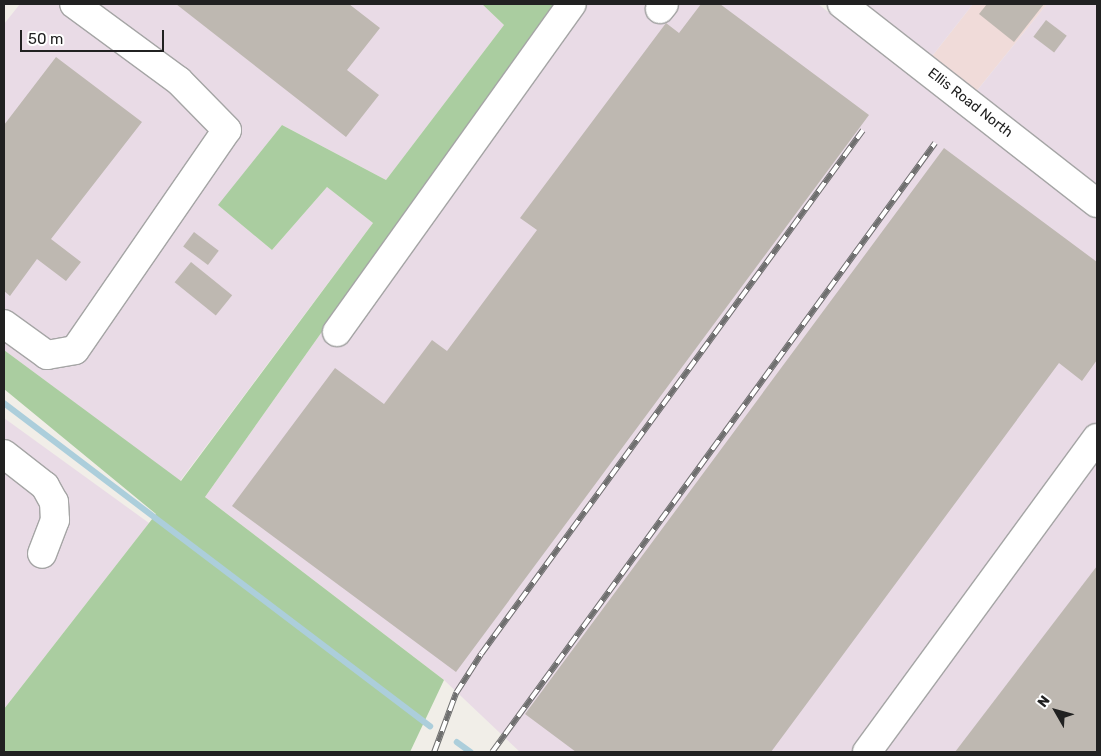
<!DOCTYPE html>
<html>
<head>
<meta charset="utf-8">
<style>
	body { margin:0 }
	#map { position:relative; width:1101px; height:756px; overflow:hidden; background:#f1eee8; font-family:Rubik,sans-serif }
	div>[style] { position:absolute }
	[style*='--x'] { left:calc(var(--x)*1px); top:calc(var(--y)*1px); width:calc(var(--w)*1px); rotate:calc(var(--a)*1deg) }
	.commercial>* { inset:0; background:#f0dbd9 }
	.industrial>* { inset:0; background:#e9dbe6 }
	.forest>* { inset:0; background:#aacda0 }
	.stream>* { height:5.5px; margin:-2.75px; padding:0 2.75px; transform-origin:2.75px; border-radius:2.75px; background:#accedb }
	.building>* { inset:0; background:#beb8b1; transform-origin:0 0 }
	.roads { filter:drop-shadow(1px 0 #a5a5a5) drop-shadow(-1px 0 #a5a5a5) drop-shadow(0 1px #a5a5a5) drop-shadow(0 -1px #a5a5a5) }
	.minor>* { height:28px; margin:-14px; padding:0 14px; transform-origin:14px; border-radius:14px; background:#fff }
	.rail>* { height:5.5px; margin-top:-2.75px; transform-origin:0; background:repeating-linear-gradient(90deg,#fff 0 11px,#6f6f6f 0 22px); box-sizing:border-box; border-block:1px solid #6f6f6f }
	span { translate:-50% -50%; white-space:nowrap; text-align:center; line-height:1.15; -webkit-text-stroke:4px #fff; paint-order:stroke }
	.street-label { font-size:14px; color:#212121 }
	.frame { position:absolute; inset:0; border:5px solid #212121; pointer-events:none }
	.north { position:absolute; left:1031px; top:686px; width:50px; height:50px; -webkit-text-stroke:4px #fff; paint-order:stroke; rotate:308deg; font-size:14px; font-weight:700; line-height:20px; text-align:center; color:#212121 }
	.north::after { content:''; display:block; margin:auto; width:18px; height:22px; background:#212121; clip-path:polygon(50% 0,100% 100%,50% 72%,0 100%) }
	.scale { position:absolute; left:20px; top:30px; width:144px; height:22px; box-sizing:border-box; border:2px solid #212121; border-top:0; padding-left:6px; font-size:15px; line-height:18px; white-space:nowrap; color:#212121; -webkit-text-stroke:4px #fff; paint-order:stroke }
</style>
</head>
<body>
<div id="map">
	<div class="commercial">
		<div style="clip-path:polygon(973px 4px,1047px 4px,975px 93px,929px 60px)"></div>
	</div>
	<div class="industrial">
		<div style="clip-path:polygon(20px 4px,482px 4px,504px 25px,386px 180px,282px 125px,219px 205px,272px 250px,327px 187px,373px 223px,180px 481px,4px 350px,4px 24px)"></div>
		<div style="clip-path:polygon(554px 4px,818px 4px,1097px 219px,1097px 752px,520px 752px,444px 680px,205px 497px)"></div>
		<div style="clip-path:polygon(859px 4px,973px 4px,929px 60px)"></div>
		<div style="clip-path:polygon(1047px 4px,1097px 4px,1097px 187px,975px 93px)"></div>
		<div style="clip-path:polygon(4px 418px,149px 523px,4px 709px)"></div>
	</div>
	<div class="forest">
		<div style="clip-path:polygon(482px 4px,554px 4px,205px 497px,444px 680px,410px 752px,4px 752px,4px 709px,156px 514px,4px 389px,4px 350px,181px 481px,373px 223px,327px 187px,272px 250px,218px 205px,282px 125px,386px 180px,504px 25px)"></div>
	</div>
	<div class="stream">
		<div style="--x:4;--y:403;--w:535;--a:37.17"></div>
		<div style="--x:457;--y:742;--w:17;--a:36"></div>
	</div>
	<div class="building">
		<div style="clip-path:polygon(176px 4px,349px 4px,380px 28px,347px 70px,379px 95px,346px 137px)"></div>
		<div style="clip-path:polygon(701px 4px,720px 4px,869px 115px,456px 672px,232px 506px,335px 368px,384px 404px,432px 340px,447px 351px,537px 230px,520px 218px,666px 23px,679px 33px)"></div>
		<div style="clip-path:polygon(987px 4px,1044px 4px,1014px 42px,979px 14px)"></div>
		<div style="left:1046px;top:20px;width:26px;height:21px;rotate:37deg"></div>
		<div style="clip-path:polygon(56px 57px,142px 122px,51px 239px,81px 262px,66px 281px,37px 259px,10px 296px,4px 291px,4px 125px)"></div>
		<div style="clip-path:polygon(944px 148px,1097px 262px,1097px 360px,1082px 381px,1059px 363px,771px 752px,576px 752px,525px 714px)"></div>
		<div style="left:194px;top:232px;width:31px;height:18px;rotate:37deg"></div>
		<div style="left:191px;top:262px;width:53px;height:26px;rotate:39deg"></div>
		<div style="clip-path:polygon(1097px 566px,1097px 752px,955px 752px)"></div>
	</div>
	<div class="roads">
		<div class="minor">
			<div style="--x:842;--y:4;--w:323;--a:38"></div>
			<div style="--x:660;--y:9;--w:6;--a:-51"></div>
			<div style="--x:4;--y:324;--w:53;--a:35.8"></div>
			<div style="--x:47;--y:355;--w:28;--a:-10"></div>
			<div style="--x:75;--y:350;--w:267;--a:-55.4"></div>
			<div style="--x:227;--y:130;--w:69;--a:-134.4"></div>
			<div style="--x:179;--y:81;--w:130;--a:-143.7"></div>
			<div style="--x:337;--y:332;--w:403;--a:-54.4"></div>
			<div style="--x:4;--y:454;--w:52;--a:38"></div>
			<div style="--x:45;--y:486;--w:18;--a:61"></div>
			<div style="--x:54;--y:502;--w:18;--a:87"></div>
			<div style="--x:55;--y:520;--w:36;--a:111"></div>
			<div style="--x:867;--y:752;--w:389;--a:-53.8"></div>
		</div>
	</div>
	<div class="rail">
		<div style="--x:434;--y:752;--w:63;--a:-69.6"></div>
		<div style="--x:456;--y:693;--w:46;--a:-57.3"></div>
		<div style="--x:481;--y:654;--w:648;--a:-53.91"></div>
		<div style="--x:492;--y:752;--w:753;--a:-53.97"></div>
	</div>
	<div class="street-label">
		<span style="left:970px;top:103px;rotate:38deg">Ellis Road North</span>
	</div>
	<div class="frame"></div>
	<div class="north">N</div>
	<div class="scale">50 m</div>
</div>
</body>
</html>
